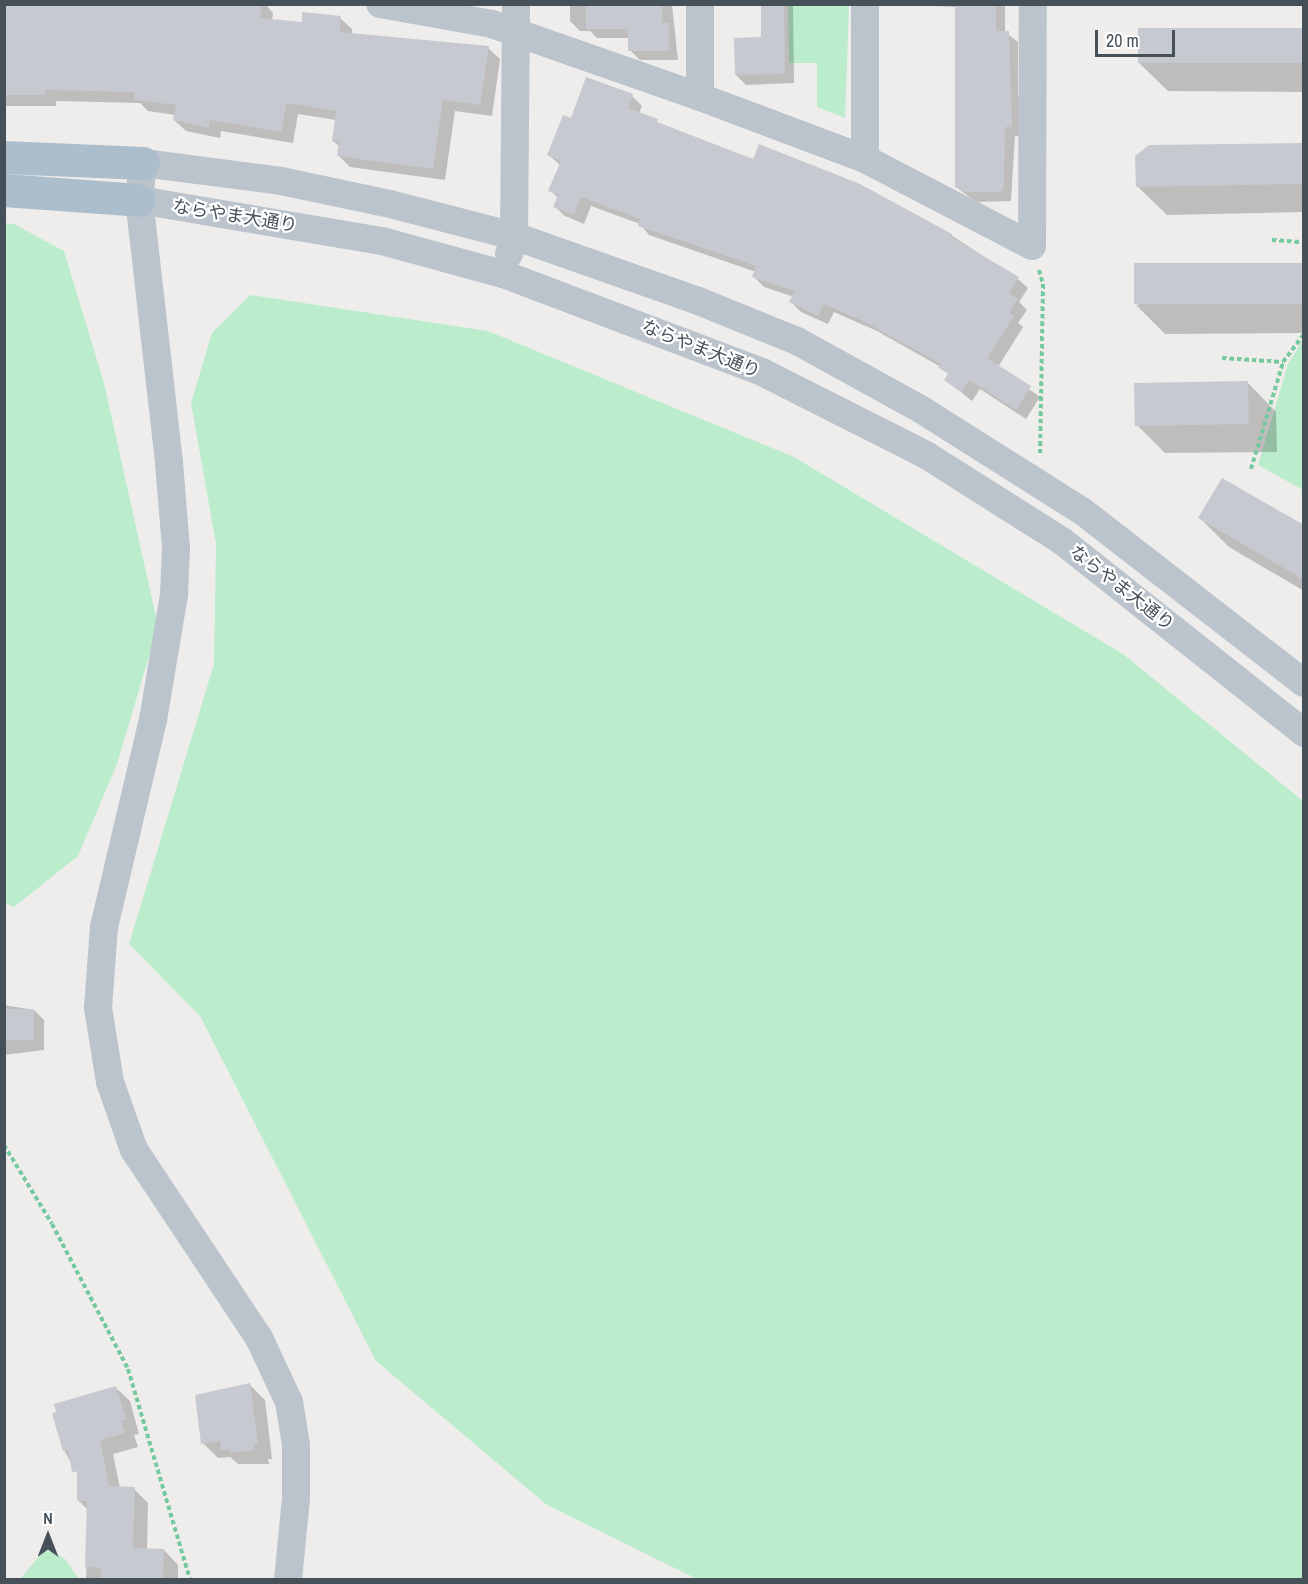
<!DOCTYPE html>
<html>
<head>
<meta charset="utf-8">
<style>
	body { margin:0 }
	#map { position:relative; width:1308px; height:1584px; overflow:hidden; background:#efecec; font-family:"Archivo Narrow","Noto Sans JP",sans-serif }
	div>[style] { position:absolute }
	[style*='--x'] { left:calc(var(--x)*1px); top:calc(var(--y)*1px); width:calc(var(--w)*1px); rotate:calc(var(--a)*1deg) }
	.green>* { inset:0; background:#bbedcd }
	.shadow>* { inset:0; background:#0003 }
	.building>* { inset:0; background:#c6c9cf; transform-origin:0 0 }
	.path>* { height:4px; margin-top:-2px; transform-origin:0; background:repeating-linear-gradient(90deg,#74ca9d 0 4.5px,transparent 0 7.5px) }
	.minor>* { height:28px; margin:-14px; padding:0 14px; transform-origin:14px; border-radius:14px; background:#bbc4cc }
	.major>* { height:33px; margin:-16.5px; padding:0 16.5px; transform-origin:16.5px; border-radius:16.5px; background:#acbdcb }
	span { translate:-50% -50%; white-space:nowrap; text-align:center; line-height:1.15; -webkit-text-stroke:4.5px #fff; paint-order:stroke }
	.street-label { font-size:18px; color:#455059 }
	.frame { position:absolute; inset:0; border:6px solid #455059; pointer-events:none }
	.north { position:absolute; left:18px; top:1506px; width:60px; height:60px; -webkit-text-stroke:4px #fff; paint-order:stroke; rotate:0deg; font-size:16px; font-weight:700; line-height:24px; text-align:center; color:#455059 }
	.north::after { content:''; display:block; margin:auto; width:21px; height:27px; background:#455059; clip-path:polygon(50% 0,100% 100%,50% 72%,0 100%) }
	.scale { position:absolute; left:1095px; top:30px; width:80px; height:27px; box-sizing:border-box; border:3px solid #455059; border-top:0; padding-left:8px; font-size:18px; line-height:21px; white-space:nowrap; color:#455059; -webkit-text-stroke:4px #fff; paint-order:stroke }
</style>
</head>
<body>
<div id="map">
	<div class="green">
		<div style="clip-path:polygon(788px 5px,849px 5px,845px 118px,817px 107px,817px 63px,789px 63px)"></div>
		<div style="clip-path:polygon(4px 223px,14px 224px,64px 251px,104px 383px,158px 626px,117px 764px,78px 856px,14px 907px,4px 902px)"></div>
		<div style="clip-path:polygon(250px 295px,488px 331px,794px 457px,1123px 654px,1303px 801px,1303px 1579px,697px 1579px,547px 1505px,376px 1361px,200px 1016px,129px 944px,214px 664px,216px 544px,191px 403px,212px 333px)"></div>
		<div style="clip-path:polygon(1303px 340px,1303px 490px,1258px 465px,1288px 364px)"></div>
		<div style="clip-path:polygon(47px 1547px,65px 1559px,79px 1579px,20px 1579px)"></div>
	</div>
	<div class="shadow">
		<div style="clip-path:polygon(4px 4px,265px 4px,273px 13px,272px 21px,303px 24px,340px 18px,352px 29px,352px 35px,488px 48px,500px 59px,492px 116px,455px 111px,445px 180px,350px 167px,338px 155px,340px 147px,333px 141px,336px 120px,298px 114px,293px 143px,221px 131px,220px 138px,186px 131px,174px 120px,175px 115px,148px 111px,140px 103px,56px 101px,56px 106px,4px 106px)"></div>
		<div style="clip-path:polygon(565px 4px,672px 4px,678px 60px,640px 60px,630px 50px,630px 38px,597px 38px,590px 31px,580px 31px,570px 21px,570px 6px)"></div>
		<div style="clip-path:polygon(763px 4px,793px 4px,794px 83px,746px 85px,736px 75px,763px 39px)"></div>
		<div style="clip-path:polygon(896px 4px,1005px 4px,1005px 32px,1018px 42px,1018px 97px,1022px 101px,1021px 136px,1015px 136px,1011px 201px,976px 202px,956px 187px,955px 7px)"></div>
		<div style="clip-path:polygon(1304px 30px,1304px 92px,1168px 91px,1139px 63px)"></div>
		<div style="clip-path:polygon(632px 96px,642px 106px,639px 113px,662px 126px,951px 235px,1018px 279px,1028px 288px,1019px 302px,1027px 310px,1018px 323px,1023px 327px,998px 367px,1040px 397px,1026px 419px,980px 389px,972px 401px,946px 380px,949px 375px,941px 367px,877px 331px,834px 312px,828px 324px,801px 312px,791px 302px,794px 297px,764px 287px,754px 277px,756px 272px,649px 235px,640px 224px,591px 206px,584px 224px,565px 216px,555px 207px,558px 198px,550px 190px,560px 165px,549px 155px,572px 119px)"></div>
		<div style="clip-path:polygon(1304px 145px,1304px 212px,1167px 215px,1138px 187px)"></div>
		<div style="clip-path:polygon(1301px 265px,1304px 333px,1165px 334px,1136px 305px)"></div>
		<div style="clip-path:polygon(1248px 383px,1276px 412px,1277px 452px,1165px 453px,1136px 424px)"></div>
		<div style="clip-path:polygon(1200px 518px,1304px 527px,1304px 591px,1229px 547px)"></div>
		<div style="clip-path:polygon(4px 1005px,34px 1010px,44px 1020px,44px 1050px,4px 1055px)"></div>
		<div style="clip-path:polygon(250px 1385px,265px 1400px,272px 1459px,268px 1459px,269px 1464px,238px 1464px,230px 1457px,218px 1458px,203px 1443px)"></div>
		<div style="clip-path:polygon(115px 1387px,130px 1401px,139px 1434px,134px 1435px,138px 1447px,113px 1454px,120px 1488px,134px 1489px,148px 1503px,147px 1550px,164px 1550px,178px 1565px,178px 1580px,86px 1580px,88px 1510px,78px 1500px,79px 1477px,64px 1450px)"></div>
	</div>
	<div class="building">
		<div style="clip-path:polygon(4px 4px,262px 4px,260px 18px,302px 22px,302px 12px,341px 16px,340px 32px,489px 46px,480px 105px,443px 100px,433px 169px,337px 156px,339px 142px,332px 141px,336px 111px,287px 103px,281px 132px,210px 120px,208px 128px,173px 120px,176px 105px,134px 100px,135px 92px,45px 90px,45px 95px,4px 95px)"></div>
		<div style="clip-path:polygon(586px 4px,662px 4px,662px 23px,669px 23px,669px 51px,628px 51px,628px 29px,586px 29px)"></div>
		<div style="clip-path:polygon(761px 4px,784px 4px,785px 74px,735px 75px,734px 38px,761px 37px)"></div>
		<div style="clip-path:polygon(955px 4px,996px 4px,996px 31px,1009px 31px,1012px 127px,1005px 127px,1004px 188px,1000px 192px,965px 192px,955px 187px)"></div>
		<div style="left:1138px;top:28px;width:166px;height:35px"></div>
		<div style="clip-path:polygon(586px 77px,633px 94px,628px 108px,658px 119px,657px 122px,753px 159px,759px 144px,860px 184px,952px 234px,951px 237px,1019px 277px,1009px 293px,1018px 299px,1009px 313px,1014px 316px,987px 358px,1031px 386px,1016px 410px,969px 380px,961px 392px,944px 380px,948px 374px,938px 367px,940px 364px,865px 322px,824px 304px,818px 316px,789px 302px,795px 291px,752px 277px,756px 266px,638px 226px,640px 219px,581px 197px,574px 215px,553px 207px,558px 195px,548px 191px,561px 161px,547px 155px,563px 115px,571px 118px)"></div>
		<div style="clip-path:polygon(1304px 143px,1304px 184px,1136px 187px,1135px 156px,1149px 145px)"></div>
		<div style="left:1302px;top:263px;width:41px;height:168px;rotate:90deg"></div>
		<div style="left:1248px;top:381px;width:43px;height:114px;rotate:89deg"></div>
		<div style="clip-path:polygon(1222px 478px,1304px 525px,1304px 580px,1198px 518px)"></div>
		<div style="left:4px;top:1009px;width:30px;height:31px"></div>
		<div style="clip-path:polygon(250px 1383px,258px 1444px,254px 1444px,255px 1450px,230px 1453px,230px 1449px,221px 1450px,220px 1441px,201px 1444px,195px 1395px)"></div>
		<div style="clip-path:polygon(116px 1386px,126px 1420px,121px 1421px,125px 1433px,100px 1440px,109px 1486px,135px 1487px,133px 1548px,164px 1549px,163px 1580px,100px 1580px,101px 1568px,85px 1567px,87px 1501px,77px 1500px,77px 1471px,72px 1472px,68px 1450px,63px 1451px,52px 1414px,56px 1412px,54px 1404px)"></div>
	</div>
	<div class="path">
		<div style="--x:1272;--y:240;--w:32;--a:4"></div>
		<div style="--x:1039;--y:270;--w:15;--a:74"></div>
		<div style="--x:1043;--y:284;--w:170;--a:91"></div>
		<div style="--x:1222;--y:358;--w:61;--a:3.8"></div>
		<div style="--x:1251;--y:469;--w:112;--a:-73.3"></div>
		<div style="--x:1283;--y:362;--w:35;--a:-53"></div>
		<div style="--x:4;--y:1145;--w:92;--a:58.7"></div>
		<div style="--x:52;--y:1224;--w:164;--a:62.3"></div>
		<div style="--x:128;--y:1369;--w:220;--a:73.6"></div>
	</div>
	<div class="minor">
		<div style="--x:380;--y:4;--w:114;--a:10.1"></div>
		<div style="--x:492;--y:24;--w:220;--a:19.3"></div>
		<div style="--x:700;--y:97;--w:176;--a:20.6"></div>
		<div style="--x:865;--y:159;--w:188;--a:27.5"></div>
		<div style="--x:1032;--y:246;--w:242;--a:-89.8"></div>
		<div style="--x:700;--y:4;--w:93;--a:90"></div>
		<div style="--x:865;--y:159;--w:155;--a:-90"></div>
		<div style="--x:139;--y:200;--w:246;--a:9.6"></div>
		<div style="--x:382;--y:241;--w:125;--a:15.3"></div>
		<div style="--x:503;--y:274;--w:277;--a:20.7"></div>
		<div style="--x:762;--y:372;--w:184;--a:26.8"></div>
		<div style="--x:926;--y:455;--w:161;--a:32.3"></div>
		<div style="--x:1062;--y:541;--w:309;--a:38.4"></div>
		<div style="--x:509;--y:254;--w:19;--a:-74"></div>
		<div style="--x:514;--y:236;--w:232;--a:-89.5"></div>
		<div style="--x:288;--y:1580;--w:82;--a:-84.4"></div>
		<div style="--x:296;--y:1498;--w:53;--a:-90"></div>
		<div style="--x:296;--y:1445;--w:44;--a:-99.2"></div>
		<div style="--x:289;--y:1402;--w:71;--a:-115.1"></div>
		<div style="--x:259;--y:1338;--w:226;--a:-123.6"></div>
		<div style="--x:134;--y:1150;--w:72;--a:-109.4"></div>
		<div style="--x:110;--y:1082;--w:75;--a:-99.2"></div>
		<div style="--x:98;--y:1008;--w:81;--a:-85.8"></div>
		<div style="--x:104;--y:927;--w:213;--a:-76.7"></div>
		<div style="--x:153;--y:720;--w:127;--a:-80.5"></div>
		<div style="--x:174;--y:595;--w:47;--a:-87.6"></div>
		<div style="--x:176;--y:548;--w:86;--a:-94.7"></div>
		<div style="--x:169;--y:462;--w:264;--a:-96.5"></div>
		<div style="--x:139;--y:200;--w:37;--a:-84"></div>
		<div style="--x:143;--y:163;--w:139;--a:7.4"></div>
		<div style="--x:281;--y:181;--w:111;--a:11.9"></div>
		<div style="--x:390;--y:204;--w:128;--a:14.5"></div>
		<div style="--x:514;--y:236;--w:193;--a:19.4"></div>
		<div style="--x:696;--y:300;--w:109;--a:22.1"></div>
		<div style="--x:797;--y:341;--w:143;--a:28.9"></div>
		<div style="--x:922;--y:410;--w:189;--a:32.3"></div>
		<div style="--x:1082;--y:511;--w:281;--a:37.8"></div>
	</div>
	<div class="major">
		<div style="--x:4;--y:157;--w:139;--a:2.5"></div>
		<div style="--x:4;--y:190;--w:135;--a:4.2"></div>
	</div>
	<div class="street-label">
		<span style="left:235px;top:216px;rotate:9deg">ならやま大通り</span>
		<span style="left:701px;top:349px;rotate:22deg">ならやま大通り</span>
		<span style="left:1122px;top:588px;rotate:38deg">ならやま大通り</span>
	</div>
	<div class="frame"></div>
	<div class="north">N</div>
	<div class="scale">20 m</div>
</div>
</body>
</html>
